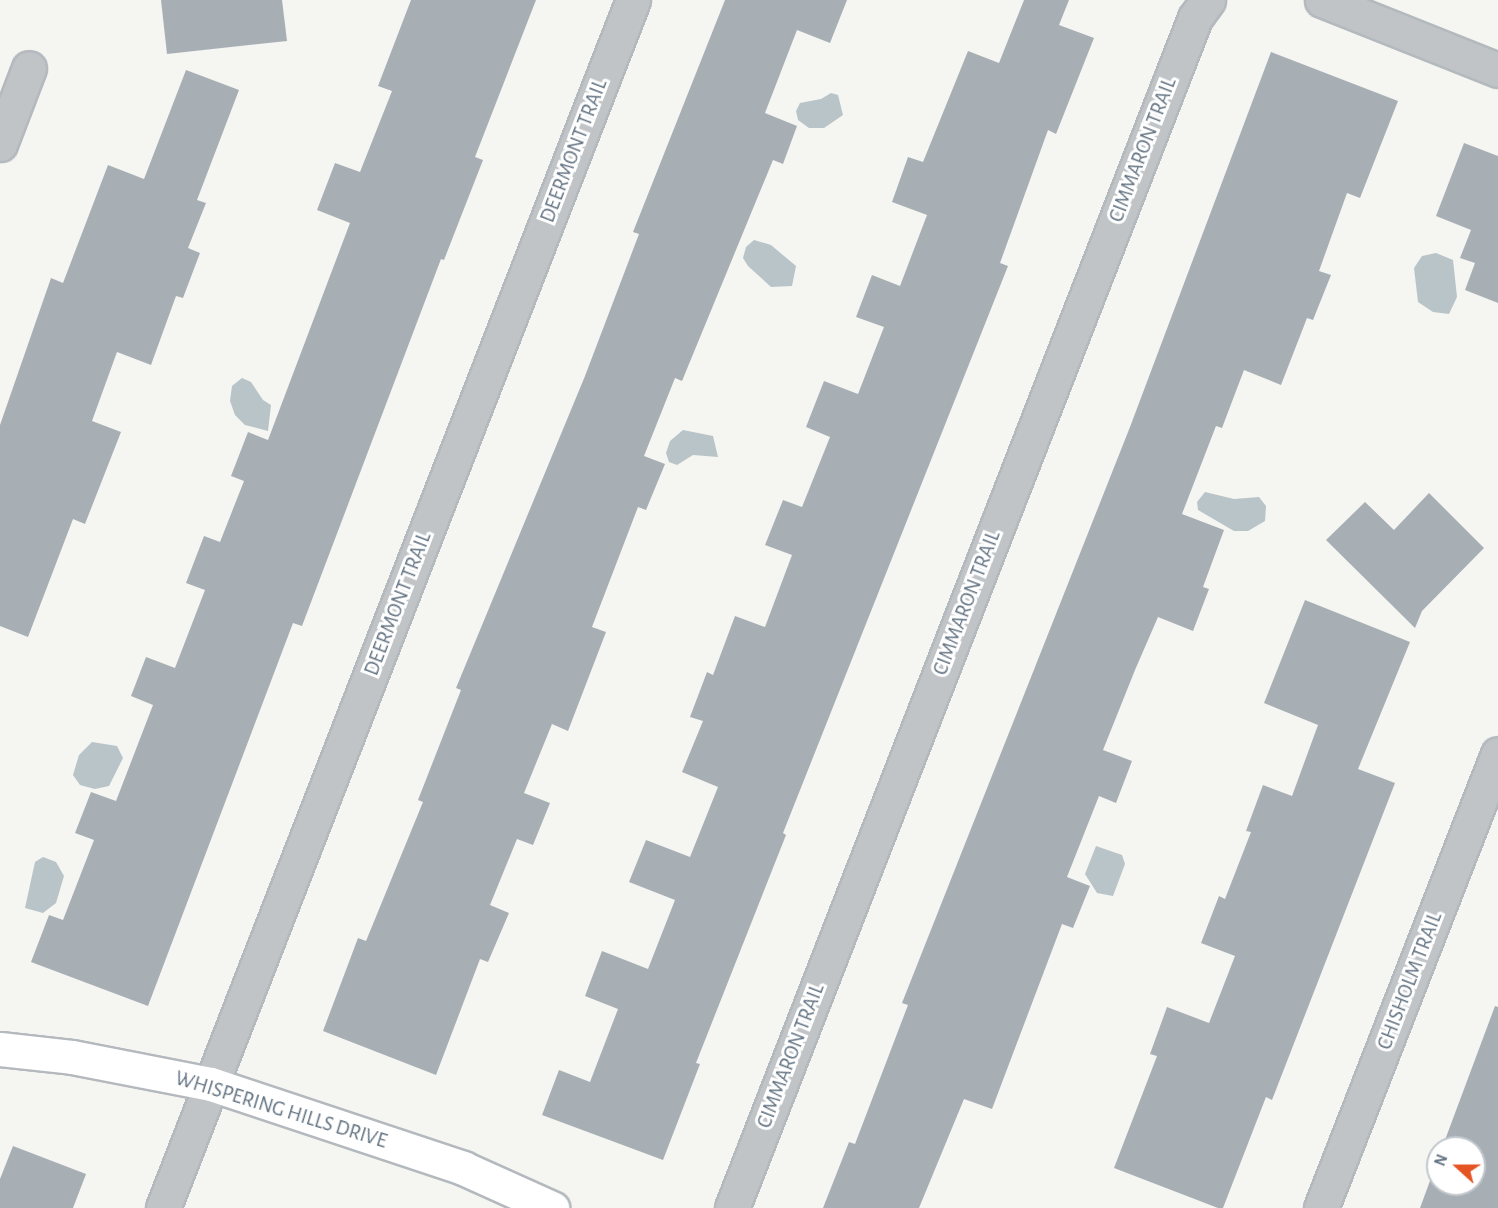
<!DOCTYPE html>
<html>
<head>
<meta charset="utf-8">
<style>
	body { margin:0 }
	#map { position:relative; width:1498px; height:1208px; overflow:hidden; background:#f5f5f2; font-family:"Alegreya Sans",sans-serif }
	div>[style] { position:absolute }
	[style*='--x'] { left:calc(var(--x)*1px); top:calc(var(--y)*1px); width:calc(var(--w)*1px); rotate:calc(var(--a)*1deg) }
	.water>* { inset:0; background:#b8c4c8 }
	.building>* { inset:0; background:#a7afb5 }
	.roads { filter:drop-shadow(2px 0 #b4b9be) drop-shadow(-2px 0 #b4b9be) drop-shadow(0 2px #b4b9be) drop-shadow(0 -2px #b4b9be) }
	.street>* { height:33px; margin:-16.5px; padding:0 16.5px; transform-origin:16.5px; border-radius:16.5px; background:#c0c4c7 }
	.secondary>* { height:33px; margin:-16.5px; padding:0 16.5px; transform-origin:16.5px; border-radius:16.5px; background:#fff }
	span { translate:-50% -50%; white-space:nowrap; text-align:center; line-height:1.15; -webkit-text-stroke:6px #fff; paint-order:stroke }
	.street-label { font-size:21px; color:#647483 }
	.north { position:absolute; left:1426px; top:1136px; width:60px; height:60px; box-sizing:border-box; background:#fff; border:2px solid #c1c7cd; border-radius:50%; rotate:291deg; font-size:16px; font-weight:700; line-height:24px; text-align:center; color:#647483 }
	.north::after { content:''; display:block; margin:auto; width:21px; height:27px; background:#e45523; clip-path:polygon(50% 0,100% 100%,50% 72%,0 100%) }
</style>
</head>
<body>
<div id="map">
	<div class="water">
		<div style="clip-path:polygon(831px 93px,838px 95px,843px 115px,824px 128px,809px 128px,798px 120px,796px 111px,800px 103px,821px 99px)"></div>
		<div style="clip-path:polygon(754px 240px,771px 245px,796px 266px,792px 286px,771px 287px,748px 266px,743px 258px,746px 247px)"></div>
		<div style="clip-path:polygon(1436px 253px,1453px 260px,1457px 297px,1449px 314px,1433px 312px,1418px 302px,1414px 268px,1422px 256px)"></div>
		<div style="clip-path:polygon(242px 378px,251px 382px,263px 400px,271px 405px,268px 431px,245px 425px,235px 415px,230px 401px,232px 386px)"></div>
		<div style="clip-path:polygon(683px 430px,713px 436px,718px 457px,693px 455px,677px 465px,669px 462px,666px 453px,670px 441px)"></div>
		<div style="clip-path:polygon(1205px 492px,1234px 499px,1259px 497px,1266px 506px,1265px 521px,1248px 531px,1234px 531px,1198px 510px,1197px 502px)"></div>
		<div style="clip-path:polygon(92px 742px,117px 746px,123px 758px,109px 786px,95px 789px,80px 785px,73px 775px,79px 755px)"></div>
		<div style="clip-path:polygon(1096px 846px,1122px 855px,1125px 864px,1113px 896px,1097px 893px,1085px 874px)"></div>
		<div style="clip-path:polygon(43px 857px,56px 862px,64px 876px,56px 903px,43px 913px,25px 908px,35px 862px)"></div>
	</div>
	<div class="building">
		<div style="clip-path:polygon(161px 0,282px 0,287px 41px,167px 54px)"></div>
		<div style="clip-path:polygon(411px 0,536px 0,475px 157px,483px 160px,444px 260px,441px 259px,302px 626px,293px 623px,148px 1006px,31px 962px,49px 915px,63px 920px,94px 840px,75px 833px,91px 792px,116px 801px,153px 705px,131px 696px,146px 657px,175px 668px,205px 590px,186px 583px,204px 536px,220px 542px,244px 481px,231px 476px,248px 432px,268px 440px,350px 223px,317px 210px,335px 163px,360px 172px,392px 91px,378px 86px)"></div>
		<div style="clip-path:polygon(725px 0,847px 0,830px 43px,797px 30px,765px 113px,797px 126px,783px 164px,773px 160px,682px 381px,675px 378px,644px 456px,665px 464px,646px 510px,638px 507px,592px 627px,606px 632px,568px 731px,552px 724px,524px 793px,550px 803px,533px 845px,517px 839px,490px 905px,509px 913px,488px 962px,480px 959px,436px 1075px,323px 1031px,358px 938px,366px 941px,423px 802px,418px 800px,461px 690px,456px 688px,585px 376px,639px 234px,633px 232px)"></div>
		<div style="clip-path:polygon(1024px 0,1069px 0,1059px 25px,1094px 38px,1056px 134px,1048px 130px,1000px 263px,1008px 266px,783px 833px,786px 835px,696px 1063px,700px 1064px,663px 1160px,542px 1115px,559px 1070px,590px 1082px,618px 1009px,585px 996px,602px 951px,648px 969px,675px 900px,629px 882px,646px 840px,690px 857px,718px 787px,682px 772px,703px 721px,690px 717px,707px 672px,713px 675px,735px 616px,765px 627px,792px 555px,765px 545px,783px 500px,802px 507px,830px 437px,806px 427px,824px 381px,858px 394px,884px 327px,856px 317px,872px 275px,900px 286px,927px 215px,892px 202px,908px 157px,923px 162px,968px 51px,999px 63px)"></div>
		<div style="clip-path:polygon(1271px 52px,1398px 101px,1360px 198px,1347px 193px,1319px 271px,1331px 275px,1313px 320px,1307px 318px,1281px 385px,1244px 370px,1222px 428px,1216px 426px,1182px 514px,1224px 530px,1203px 587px,1209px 589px,1193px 631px,1158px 617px,1135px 670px,1103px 750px,1132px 761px,1116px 803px,1099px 796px,1067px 877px,1090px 886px,1073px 928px,1062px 924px,992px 1109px,964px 1099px,919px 1208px,823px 1208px,849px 1142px,855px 1144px,908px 1005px,902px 1003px,1130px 427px)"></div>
		<div style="clip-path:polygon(186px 70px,239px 90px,197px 200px,206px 203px,188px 248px,200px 253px,183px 298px,176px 296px,151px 365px,117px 352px,92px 421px,121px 432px,85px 524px,73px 519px,28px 637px,0 626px,0 425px,51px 278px,63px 283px,108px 165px,144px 179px)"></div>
		<div style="clip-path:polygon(1464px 143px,1498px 156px,1498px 303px,1465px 290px,1475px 263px,1460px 258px,1471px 230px,1436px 216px)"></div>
		<div style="clip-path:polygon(1429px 493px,1484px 548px,1422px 611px,1415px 628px,1326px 540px,1365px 502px,1394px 530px)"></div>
		<div style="clip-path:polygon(1305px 600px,1410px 642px,1358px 769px,1395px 783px,1272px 1100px,1266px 1097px,1223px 1208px,1218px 1208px,1114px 1168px,1157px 1056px,1150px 1054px,1167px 1007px,1209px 1023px,1235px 956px,1201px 943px,1219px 896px,1225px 899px,1251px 832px,1246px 831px,1263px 785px,1292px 796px,1318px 725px,1264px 703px)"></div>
		<div style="clip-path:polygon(1495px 1006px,1498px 1007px,1498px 1208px,1420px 1208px,1438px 1159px,1438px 1184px,1474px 1184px,1474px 1148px,1442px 1148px)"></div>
		<div style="clip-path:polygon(13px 1146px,86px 1174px,73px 1208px,0 1208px,0 1179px)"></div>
	</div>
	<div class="roads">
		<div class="street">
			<div style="--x:1322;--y:0;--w:189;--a:21.7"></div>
			<div style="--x:0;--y:144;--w:81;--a:-69.1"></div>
			<div style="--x:163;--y:1208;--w:1296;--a:-68.74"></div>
			<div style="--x:732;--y:1208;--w:1277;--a:-68.74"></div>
			<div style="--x:1195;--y:18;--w:22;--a:-54"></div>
			<div style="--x:1321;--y:1208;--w:487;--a:-68.7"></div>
		</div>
		<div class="secondary">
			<div style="--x:0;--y:1049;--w:72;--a:6.3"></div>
			<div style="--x:72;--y:1057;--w:142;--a:11"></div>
			<div style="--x:211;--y:1084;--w:266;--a:18.4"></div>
			<div style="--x:463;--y:1168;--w:98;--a:24.2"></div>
		</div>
	</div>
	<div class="street-label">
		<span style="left:1143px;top:150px;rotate:-69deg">CIMMARON TRAIL</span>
		<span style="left:574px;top:151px;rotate:-69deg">DEERMONT TRAIL</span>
		<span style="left:967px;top:603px;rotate:-69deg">CIMMARON TRAIL</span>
		<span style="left:398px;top:604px;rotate:-69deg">DEERMONT TRAIL</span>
		<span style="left:1410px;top:981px;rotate:-69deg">CHISHOLM TRAIL</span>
		<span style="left:791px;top:1056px;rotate:-69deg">CIMMARON TRAIL</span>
		<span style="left:281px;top:1110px;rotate:17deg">WHISPERING HILLS DRIVE</span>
	</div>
	<div class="north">N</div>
</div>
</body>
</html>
